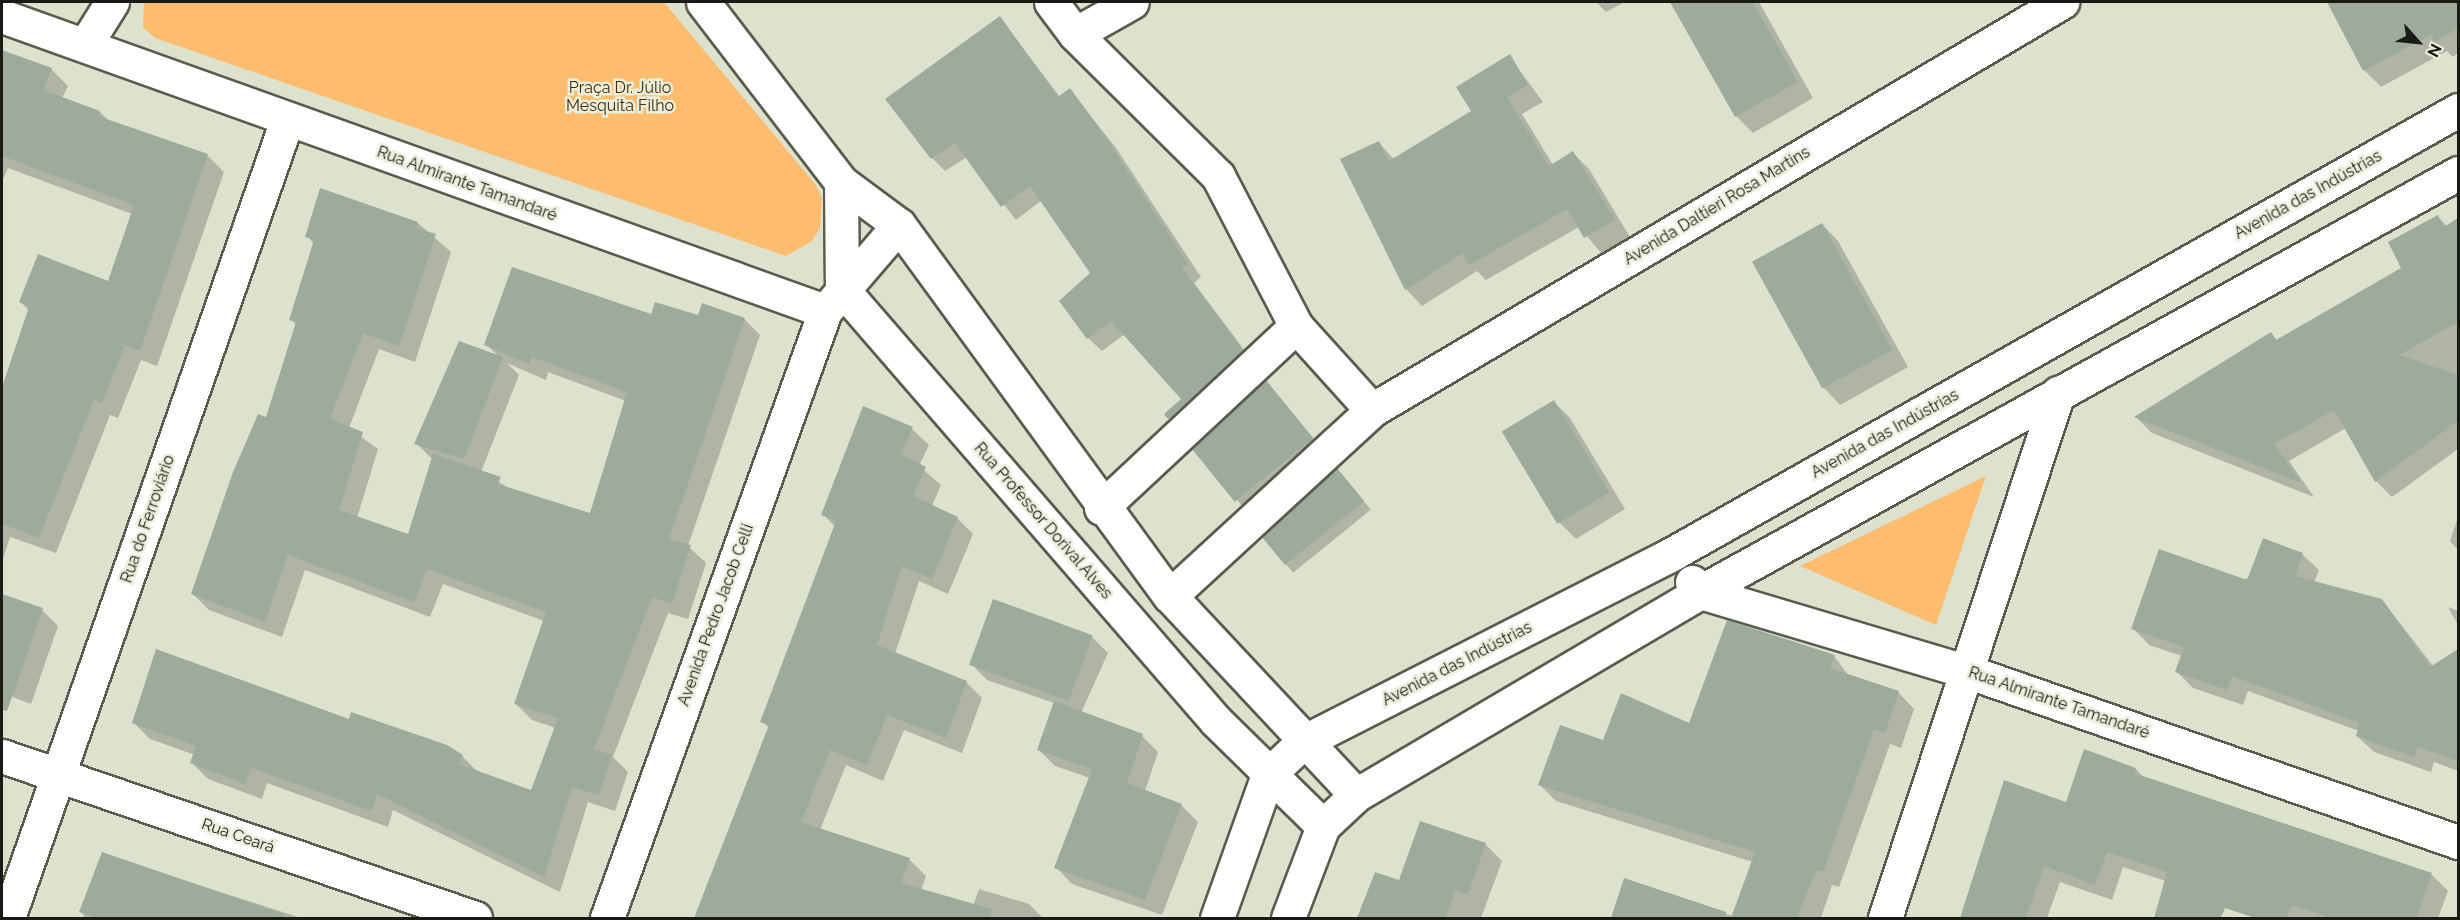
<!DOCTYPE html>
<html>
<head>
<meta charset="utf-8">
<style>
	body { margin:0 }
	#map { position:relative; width:2460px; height:920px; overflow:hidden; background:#dde2ce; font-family:Raleway,sans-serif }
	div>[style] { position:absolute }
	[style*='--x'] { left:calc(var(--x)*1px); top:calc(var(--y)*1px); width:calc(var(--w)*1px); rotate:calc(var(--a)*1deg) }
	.green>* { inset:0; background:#febc6f }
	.shadow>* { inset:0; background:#0003; transform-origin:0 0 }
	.building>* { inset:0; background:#9dab9c; transform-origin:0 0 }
	.roads { filter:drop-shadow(2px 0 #585c4c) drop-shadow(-2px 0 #585c4c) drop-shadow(0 2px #585c4c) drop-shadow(0 -2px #585c4c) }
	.minor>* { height:33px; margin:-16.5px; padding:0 16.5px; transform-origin:16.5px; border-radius:16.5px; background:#fff }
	span { translate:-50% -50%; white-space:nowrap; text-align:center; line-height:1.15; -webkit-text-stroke:5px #eaefdb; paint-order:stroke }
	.park-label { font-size:16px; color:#472c0a }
	.street-label { font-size:16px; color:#191b14 }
	.frame { position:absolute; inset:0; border:3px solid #191b14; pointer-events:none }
	.north { position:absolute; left:2388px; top:12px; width:60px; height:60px; -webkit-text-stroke:4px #eaefdb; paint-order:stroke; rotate:117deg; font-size:16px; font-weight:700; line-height:24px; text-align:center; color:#191b14 }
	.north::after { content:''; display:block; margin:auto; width:21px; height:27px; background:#191b14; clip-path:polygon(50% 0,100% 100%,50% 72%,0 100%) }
</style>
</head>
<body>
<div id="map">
	<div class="green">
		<div style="clip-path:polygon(144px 2px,664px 2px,815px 184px,822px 198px,820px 228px,812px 241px,786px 256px,155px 38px,143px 27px)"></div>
		<div style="clip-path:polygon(1986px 476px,1936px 625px,1800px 566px)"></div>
	</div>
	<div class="shadow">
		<div style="clip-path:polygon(1596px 2px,1625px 2px,1606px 12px)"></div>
		<div style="clip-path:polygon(1672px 2px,1759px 2px,1813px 98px,1753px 133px,1737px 117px)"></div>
		<div style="clip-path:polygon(2328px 2px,2458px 2px,2458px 53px,2453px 57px,2447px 51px,2381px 87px,2364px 70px)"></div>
		<div style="clip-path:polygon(1000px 18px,1060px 97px,1070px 90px,1116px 148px,1201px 277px,1194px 283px,1255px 364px,1183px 432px,1166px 414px,1183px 399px,1125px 334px,1102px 351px,1088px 338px,1092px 273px,1042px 200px,1016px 220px,967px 157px,945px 171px,932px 158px)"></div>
		<div style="clip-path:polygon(2px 52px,51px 69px,68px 86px,62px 98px,100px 112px,109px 121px,207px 155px,224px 172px,157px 366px,141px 360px,118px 418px,110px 415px,56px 553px,10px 537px,2px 562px,2px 392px,29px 311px,21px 302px,109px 283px,132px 214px,8px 168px,2px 182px)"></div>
		<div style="clip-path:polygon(1509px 56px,1543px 102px,1522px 114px,1553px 165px,1573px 153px,1589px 169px,1630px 237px,1602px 254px,1579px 227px,1486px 280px,1477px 271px,1422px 306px,1406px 289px,1379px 143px,1394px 159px,1473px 112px)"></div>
		<div style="clip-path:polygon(evenodd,321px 190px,418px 223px,451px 252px,415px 362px,379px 349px,349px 428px,378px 449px,357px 518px,409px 536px,433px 460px,416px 443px,499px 357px,486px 344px,652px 316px,744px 319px,760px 335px,688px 546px,706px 563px,688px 619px,668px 613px,613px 757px,628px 772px,615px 811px,588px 802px,560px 892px,393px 810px,388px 827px,267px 783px,262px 799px,208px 779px,192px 763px,195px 755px,150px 739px,134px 723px,350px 721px,462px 756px,478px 772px,532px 792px,556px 728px,532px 720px,516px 704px,544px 621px,443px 584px,430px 617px,305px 570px,282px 637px,209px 610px,193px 594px,267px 419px,296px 325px,291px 319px,314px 244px,307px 236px,321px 190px,507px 363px,546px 380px,548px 372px,626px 401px,591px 515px,511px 489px,481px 472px,519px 375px,507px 363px)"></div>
		<div style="clip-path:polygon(2438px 217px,2447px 226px,2458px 219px,2458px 449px,2392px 497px,2376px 481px,2346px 428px,2289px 461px,2314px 497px,2152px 433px,2136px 417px,2271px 334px,2278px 341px,2402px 268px)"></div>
		<div style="clip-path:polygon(1822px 224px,1838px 241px,1908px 367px,1840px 405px,1824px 388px)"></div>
		<div style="left:1266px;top:382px;width:85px;height:98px;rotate:50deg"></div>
		<div style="clip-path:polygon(1554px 402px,1570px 418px,1625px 509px,1576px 539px,1560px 523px)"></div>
		<div style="clip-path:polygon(912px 429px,929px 445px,919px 466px,941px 485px,932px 506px,957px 518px,973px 534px,948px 594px,919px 581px,895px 654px,966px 682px,982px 698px,962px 753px,904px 730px,883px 781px,846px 765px,820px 830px,910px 860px,926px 876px,921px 890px,973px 906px,979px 889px,1029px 904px,1043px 918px,696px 918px,769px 728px,762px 721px,835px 527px,823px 514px)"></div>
		<div style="left:1345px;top:478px;width:41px;height:100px;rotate:51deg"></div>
		<div style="clip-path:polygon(2458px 517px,2458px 550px,2450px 541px)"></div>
		<div style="clip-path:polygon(2302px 554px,2319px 570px,2314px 583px,2382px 600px,2434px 667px,2458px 651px,2458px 771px,2434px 762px,2431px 772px,2374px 752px,2357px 736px,2359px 731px,2248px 691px,2243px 705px,2193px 688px,2177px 672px,2182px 656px,2149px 645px,2133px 628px)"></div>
		<div style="clip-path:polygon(2px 595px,42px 610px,58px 626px,31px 704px,2px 693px)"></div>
		<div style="clip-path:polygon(2448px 607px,2458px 611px,2458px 625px)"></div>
		<div style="clip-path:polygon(1092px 637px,1108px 653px,1081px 713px,1142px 736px,1158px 752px,1145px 791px,1181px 805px,1198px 822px,1162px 915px,1072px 884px,1056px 867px,1090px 778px,1055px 766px,1038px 749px,1054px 703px,987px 680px,970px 663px)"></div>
		<div style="clip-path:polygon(1834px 656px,1849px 676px,1898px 692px,1914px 709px,1901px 748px,1890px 744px,1839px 887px,1832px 885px,1821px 918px,1612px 918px,1625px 880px,1733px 916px,1753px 862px,1556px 801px,1540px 785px,1604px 742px,1690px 725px)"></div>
		<div style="clip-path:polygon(2136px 769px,2145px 779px,2432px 875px,2448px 891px,2438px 918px,2279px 918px,2123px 867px,2112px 900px,2060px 882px,2047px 918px,1961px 918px,2005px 782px,2067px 804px)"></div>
		<div style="clip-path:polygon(1485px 844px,1502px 861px,1481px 918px,1359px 918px,1376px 874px,1400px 882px)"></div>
		<div style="clip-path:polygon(103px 854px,301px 918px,85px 918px,81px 911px)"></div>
	</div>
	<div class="building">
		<div style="clip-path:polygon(1670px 2px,1753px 2px,1798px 82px,1735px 117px)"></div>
		<div style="clip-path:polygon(2327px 2px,2458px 2px,2458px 28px,2435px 42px,2431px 35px,2363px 71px)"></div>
		<div style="clip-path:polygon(1000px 16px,1058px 97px,1070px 88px,1103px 133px,1188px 264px,1182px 268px,1243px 350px,1168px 419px,1164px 414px,1181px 399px,1111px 321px,1087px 339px,1059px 301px,1090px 273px,1030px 186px,1001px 207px,955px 143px,931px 159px,885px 99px)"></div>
		<div style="clip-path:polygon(2px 50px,52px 68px,43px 90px,100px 111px,98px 116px,208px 154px,140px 351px,125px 345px,102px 403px,94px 400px,39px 538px,2px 524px,2px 387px,29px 307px,19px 302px,38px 254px,108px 281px,134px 205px,2px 156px)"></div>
		<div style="clip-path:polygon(1510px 54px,1528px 85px,1507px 97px,1549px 166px,1573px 151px,1615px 220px,1584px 238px,1567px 209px,1469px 265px,1463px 253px,1405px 290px,1340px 159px,1379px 141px,1389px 161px,1471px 111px,1456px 87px)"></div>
		<div style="clip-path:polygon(320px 188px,418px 222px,416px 228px,436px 234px,399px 346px,363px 333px,330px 419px,363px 432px,339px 510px,408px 534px,433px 454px,501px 477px,498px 484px,590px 513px,627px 392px,532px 357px,529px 364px,484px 345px,512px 267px,651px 314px,655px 302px,698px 315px,702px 303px,745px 318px,669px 539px,691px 545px,672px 604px,652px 597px,594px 749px,612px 755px,599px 795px,572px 787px,544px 877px,377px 794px,372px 811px,251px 768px,245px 784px,190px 763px,196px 746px,132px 723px,156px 649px,349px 719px,351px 712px,447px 745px,463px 755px,459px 764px,531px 790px,558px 718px,514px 704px,546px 612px,427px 569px,414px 602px,288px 555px,265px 622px,191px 594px,233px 472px,258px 414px,266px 417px,296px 322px,289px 320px,314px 240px,305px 237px)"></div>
		<div style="clip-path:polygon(2438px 215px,2444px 227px,2458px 218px,2458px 322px,2399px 355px,2458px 375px,2458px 421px,2375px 482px,2334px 410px,2274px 444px,2301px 483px,2134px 417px,2271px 332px,2276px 340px,2401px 268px,2388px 242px)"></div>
		<div style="left:1822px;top:223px;width:145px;height:80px;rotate:61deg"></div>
		<div style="clip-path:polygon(459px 341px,503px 357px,464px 459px,414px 444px)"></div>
		<div style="left:1266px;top:380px;width:75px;height:101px;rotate:51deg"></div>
		<div style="left:1554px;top:400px;width:108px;height:61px;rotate:59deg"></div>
		<div style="clip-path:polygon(863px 406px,913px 427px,901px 454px,926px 467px,913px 496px,958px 517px,932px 579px,902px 566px,877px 645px,967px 681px,946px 738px,887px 715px,867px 765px,830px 750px,801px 822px,910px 858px,901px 883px,992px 909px,990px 918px,694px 918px,769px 725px,760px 722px,836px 521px,821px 515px)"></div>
		<div style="clip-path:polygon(1337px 468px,1364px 501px,1285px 565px,1262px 537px)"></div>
		<div style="clip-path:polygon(2263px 538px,2303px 553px,2295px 576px,2382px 599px,2430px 667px,2458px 649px,2458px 761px,2418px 747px,2414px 757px,2356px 736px,2360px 723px,2232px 676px,2227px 690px,2175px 672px,2184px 647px,2131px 629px,2159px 549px,2247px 580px)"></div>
		<div style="clip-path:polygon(2px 594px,43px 608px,7px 711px,2px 710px)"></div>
		<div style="left:993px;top:599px;width:106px;height:70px;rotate:20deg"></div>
		<div style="clip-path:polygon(1727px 620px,1835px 655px,1830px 668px,1899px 691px,1885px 733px,1874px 729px,1823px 872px,1816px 870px,1797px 918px,1731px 918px,1755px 852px,1538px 785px,1560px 725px,1603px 740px,1621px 693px,1689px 723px)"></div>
		<div style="clip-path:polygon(1054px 701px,1143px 734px,1127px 783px,1182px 804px,1145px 900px,1054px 868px,1092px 769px,1037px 750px)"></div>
		<div style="clip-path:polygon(2084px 749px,2136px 768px,2134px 773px,2432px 873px,2416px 918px,2331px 918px,2292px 905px,2287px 918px,2255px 918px,2225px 908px,2221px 918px,2154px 918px,2167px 872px,2107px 852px,2095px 885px,2044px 866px,2026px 918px,1960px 918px,2004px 780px,2066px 802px)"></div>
		<div style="clip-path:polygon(1420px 821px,1486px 843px,1468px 894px,1455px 890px,1446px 918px,1357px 918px,1375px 872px,1399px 880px)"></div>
		<div style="clip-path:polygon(102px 852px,283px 914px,282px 918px,97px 918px,79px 912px)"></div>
		<div style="clip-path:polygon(1624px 878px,1726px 912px,1725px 918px,1611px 918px)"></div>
	</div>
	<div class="roads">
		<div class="minor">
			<div style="--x:703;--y:2;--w:227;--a:52.5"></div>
			<div style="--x:841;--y:182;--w:72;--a:36.6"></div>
			<div style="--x:899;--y:225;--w:459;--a:53.9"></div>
			<div style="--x:1170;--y:596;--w:272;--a:46.9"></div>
			<div style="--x:1051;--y:2;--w:40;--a:53"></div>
			<div style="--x:1075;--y:34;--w:202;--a:44.8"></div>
			<div style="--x:1218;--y:176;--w:169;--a:62.5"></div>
			<div style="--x:1296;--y:326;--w:113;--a:47.9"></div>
			<div style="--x:2;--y:16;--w:874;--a:19.72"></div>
			<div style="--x:825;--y:311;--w:113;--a:-49.3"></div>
			<div style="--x:1075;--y:34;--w:65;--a:-29.3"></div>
			<div style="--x:85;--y:45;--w:51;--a:-57.9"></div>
			<div style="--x:841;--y:182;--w:107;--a:89.5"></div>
			<div style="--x:842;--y:289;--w:571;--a:49.12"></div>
			<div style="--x:1216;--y:721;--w:150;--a:44.5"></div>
			<div style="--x:1101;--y:508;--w:267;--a:-43"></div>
			<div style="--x:1692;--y:582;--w:13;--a:51"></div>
			<div style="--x:1700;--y:592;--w:281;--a:16.6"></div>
			<div style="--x:1969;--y:672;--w:518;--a:19.17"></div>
			<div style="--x:1170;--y:596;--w:275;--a:-42.6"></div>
			<div style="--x:1372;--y:410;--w:802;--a:-30.6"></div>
			<div style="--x:2;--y:756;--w:500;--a:18.9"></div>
			<div style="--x:8;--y:918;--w:845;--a:-70.73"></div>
			<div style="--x:607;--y:918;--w:645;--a:-70.24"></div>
			<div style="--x:1217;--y:918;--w:152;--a:-70.4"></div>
			<div style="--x:1268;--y:775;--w:48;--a:-43.3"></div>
			<div style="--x:1303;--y:742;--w:412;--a:-27"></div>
			<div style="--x:1670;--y:555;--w:905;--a:-29.45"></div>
			<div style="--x:1288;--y:918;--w:98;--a:-69.2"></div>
			<div style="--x:1323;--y:826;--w:45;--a:-43.2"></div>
			<div style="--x:1356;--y:795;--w:399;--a:-30.5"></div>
			<div style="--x:1700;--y:592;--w:866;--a:-28.93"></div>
			<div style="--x:1885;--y:918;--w:553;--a:-71.76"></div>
		</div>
	</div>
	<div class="park-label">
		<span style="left:620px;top:97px">Praça Dr. Júlio<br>Mesquita Filho</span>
	</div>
	<div class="street-label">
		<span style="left:467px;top:184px;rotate:20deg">Rua Almirante Tamandaré</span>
		<span style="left:2308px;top:195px;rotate:-29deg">Avenida das Indústrias</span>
		<span style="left:1717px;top:206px;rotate:-31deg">Avenida Daltieri Rosa Martins</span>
		<span style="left:1885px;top:434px;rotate:-29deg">Avenida das Indústrias</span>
		<span style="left:148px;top:519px;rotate:-71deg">Rua do Ferroviário</span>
		<span style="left:1043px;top:521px;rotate:49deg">Rua Professor Dorival Alves</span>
		<span style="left:716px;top:615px;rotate:-70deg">Avenida Pedro Jacob Celli</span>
		<span style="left:1457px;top:664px;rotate:-27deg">Avenida das Indústrias</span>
		<span style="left:2059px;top:703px;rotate:19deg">Rua Almirante Tamandaré</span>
		<span style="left:238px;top:836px;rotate:19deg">Rua Ceará</span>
	</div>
	<div class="frame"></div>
	<div class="north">N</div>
</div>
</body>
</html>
